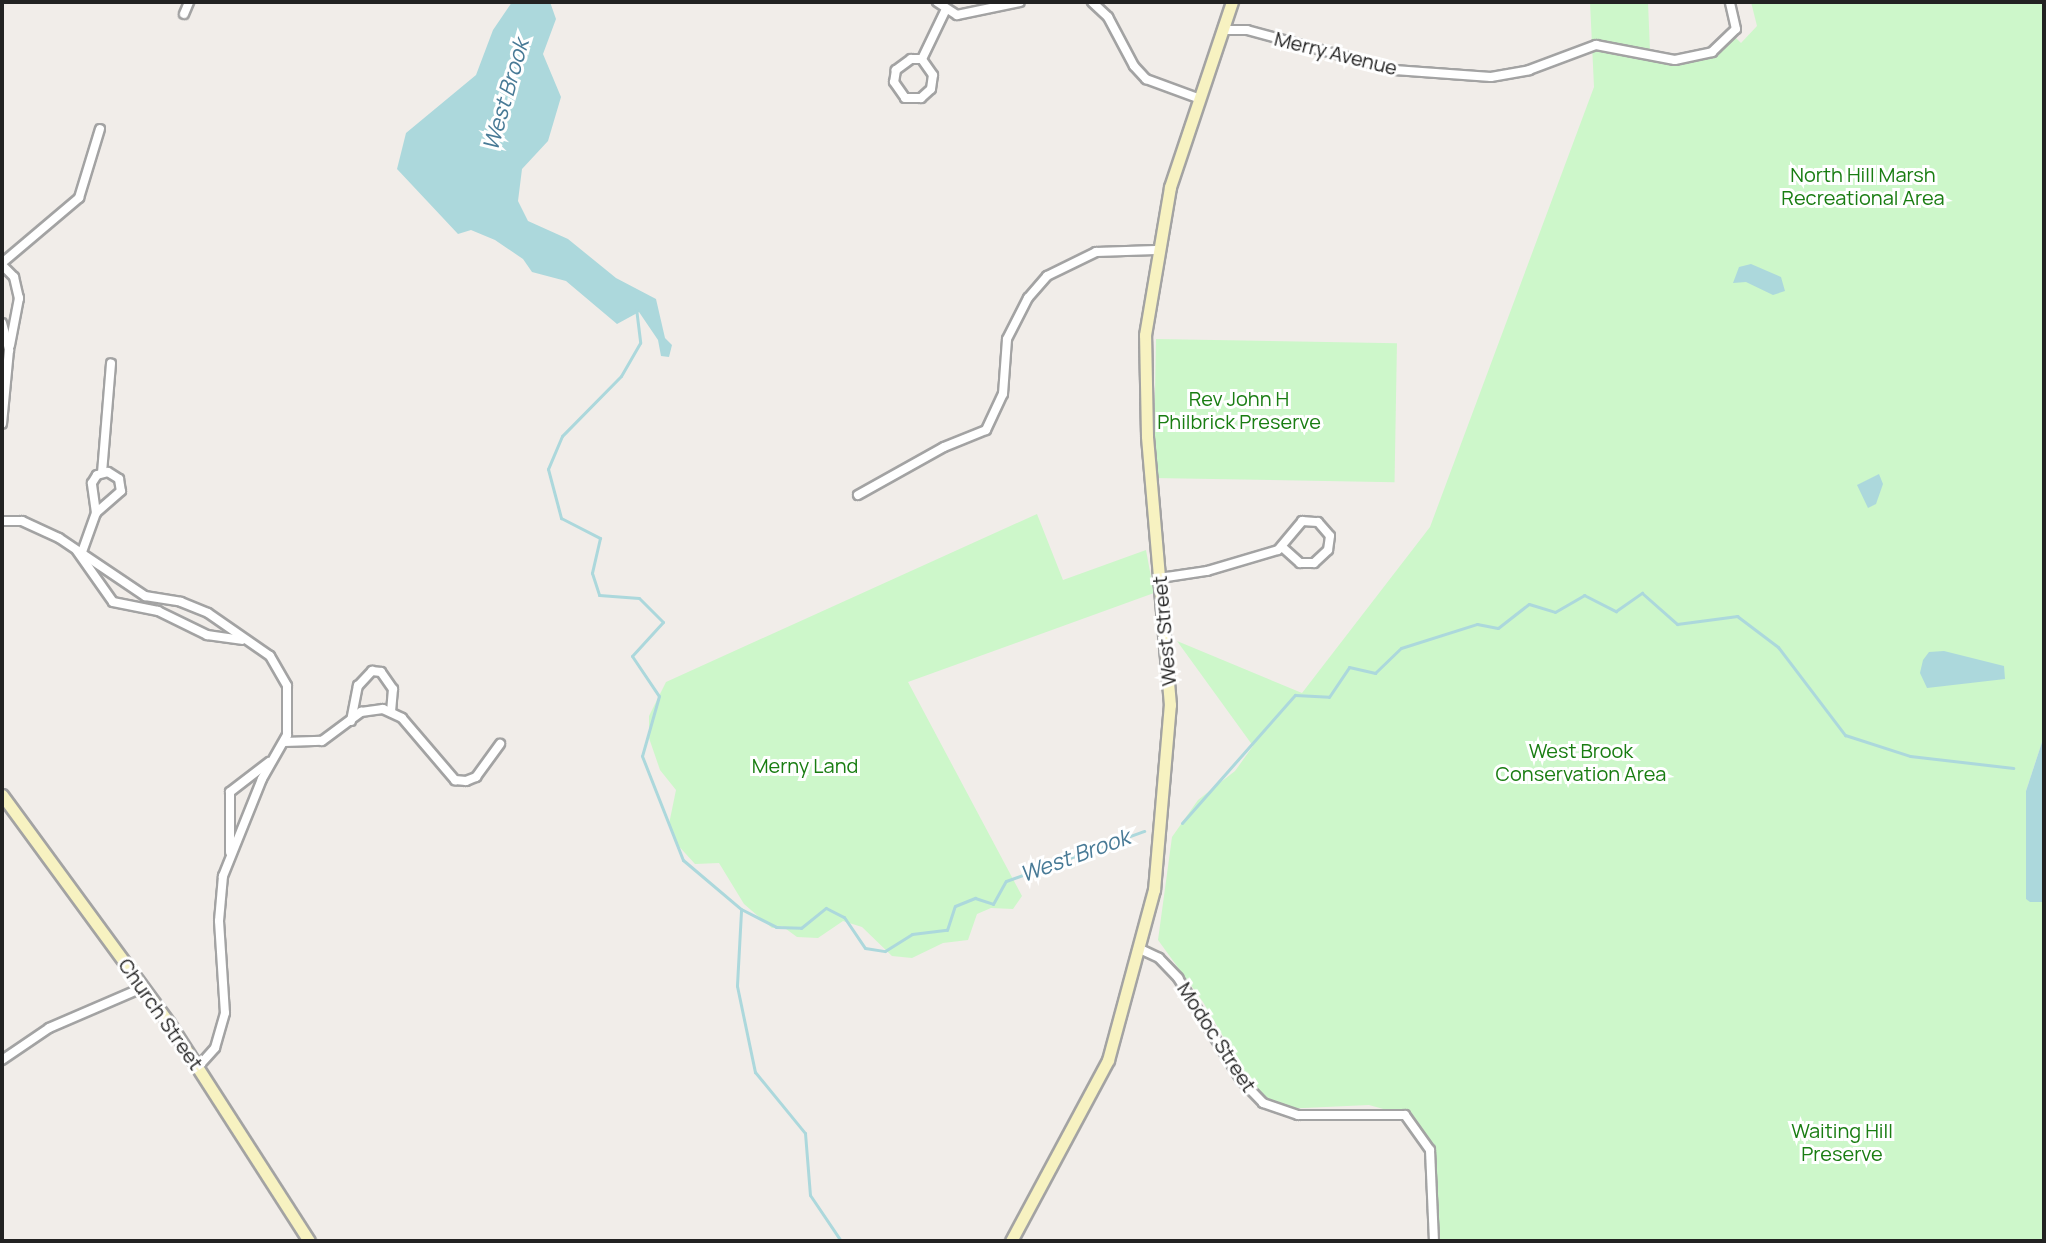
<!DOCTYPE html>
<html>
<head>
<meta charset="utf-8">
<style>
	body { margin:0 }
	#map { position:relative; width:2046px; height:1243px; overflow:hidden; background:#f1ede9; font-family:Manrope,sans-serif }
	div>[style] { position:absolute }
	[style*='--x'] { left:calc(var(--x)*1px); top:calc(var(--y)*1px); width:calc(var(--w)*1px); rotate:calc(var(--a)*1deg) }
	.park>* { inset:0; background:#cdf7ca; transform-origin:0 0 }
	.water>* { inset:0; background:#acd8dc }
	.stream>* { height:3px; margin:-1.5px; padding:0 1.5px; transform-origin:1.5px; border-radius:1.5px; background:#acd8dc }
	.roads { filter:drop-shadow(2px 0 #a3a3a3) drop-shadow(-2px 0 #a3a3a3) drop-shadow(0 2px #a3a3a3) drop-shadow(0 -2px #a3a3a3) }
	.minor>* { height:8px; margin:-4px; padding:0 4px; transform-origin:4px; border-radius:4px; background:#fff }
	.secondary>* { height:11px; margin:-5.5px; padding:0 5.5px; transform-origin:5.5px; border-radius:5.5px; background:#f7f2c1 }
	span { translate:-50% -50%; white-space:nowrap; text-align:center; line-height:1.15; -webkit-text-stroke:6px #fff; paint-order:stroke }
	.street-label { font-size:20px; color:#222 }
	.park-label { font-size:20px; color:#197d12 }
	.water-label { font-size:22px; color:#487a96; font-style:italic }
	.frame { position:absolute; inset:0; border:4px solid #222; pointer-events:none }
</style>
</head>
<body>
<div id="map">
	<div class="park">
		<div style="clip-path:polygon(1590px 2px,1648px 2px,1650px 51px,1673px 57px,1707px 50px,1730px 32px,1741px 43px,1757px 26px,1751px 2px,2044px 2px,2044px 736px,2026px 791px,2026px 899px,2044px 902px,2044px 1241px,1440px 1241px,1432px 1155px,1398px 1113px,1369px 1105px,1282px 1109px,1269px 1103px,1252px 1086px,1203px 1002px,1158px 940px,1172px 837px,1198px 800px,1235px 771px,1253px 746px,1177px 641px,1302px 693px,1430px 527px,1594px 87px)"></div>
		<div style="left:1156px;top:339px;width:241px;height:139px;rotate:1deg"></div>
		<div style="clip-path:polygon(1037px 514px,1063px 580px,1146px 550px,1154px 593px,908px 682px,1022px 896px,1013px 909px,991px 908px,977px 914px,968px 940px,943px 943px,912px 958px,892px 956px,862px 927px,843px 921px,818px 938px,797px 937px,782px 926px,772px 928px,744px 904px,719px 863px,695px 864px,675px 842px,669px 824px,676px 790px,660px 770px,649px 738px,649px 716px,666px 682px)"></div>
	</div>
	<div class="water">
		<div style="clip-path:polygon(512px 2px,550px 2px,556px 19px,543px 54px,561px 97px,548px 141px,522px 169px,518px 201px,528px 221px,568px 239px,616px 278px,656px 299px,665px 338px,672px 345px,669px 357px,661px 356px,658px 340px,639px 312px,617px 324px,566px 281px,532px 272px,523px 259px,495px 240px,471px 230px,458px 234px,397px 169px,406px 133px,476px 75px,493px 30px)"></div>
		<div style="clip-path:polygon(1751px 264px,1781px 277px,1785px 291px,1773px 295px,1746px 282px,1733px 283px,1739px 267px)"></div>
		<div style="clip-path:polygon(1879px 474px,1883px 484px,1876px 504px,1868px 508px,1857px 485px)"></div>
		<div style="clip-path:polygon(1944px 651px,2004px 666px,2005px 679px,1927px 688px,1920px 673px,1923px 660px,1929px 652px)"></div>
		<div style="clip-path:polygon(2044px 736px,2044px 902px,2030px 902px,2026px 899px,2026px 791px)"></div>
	</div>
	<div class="stream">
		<div style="--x:636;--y:308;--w:35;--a:83"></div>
		<div style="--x:640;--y:343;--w:38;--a:120"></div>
		<div style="--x:621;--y:376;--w:84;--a:134.5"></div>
		<div style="--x:562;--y:436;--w:36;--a:113"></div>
		<div style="--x:548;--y:469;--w:51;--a:75.1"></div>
		<div style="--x:561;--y:518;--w:44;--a:27.1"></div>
		<div style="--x:600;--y:538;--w:36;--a:103"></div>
		<div style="--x:592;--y:573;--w:23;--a:72"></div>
		<div style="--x:599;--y:595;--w:40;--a:4.3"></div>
		<div style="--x:639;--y:598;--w:34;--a:45"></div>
		<div style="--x:663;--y:622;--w:46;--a:132.4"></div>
		<div style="--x:632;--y:656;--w:48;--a:56"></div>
		<div style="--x:659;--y:696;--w:62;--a:105.8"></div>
		<div style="--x:642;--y:756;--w:112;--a:68.5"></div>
		<div style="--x:683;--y:860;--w:76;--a:40.2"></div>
		<div style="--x:741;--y:909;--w:39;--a:27"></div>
		<div style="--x:776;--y:927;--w:25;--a:2"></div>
		<div style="--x:801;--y:928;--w:32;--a:-39"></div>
		<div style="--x:826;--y:908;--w:20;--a:27"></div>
		<div style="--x:844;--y:917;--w:37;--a:56"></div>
		<div style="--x:865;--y:948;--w:20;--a:9"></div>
		<div style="--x:885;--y:951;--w:32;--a:-32"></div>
		<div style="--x:912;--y:934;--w:35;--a:-7"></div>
		<div style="--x:947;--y:930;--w:25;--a:-72"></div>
		<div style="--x:955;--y:906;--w:22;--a:-22"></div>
		<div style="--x:975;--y:898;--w:19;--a:18"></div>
		<div style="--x:993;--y:904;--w:26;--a:-61"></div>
		<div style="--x:1006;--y:881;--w:147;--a:-19.9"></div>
		<div style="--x:1182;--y:823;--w:171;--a:-48.6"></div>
		<div style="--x:1295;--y:695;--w:34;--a:3"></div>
		<div style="--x:1329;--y:697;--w:36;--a:-56"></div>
		<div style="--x:1349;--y:667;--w:27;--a:13"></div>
		<div style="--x:1375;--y:673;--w:36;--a:-44"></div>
		<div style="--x:1401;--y:648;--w:80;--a:-17.5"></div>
		<div style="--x:1477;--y:624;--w:21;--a:11"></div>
		<div style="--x:1498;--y:628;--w:39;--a:-38"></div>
		<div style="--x:1529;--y:604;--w:27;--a:17"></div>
		<div style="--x:1555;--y:612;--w:34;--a:-30"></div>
		<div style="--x:1584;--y:595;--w:36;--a:27"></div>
		<div style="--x:1616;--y:611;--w:32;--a:-35"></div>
		<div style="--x:1642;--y:593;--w:47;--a:41.5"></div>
		<div style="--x:1677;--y:624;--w:61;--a:-7.6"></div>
		<div style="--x:1737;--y:616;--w:51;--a:37.1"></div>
		<div style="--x:1778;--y:647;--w:111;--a:52.7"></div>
		<div style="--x:1845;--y:735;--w:68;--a:17.9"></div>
		<div style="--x:1910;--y:756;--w:104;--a:6.6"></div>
		<div style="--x:741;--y:911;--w:75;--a:93.1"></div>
		<div style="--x:737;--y:986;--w:88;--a:78.2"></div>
		<div style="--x:755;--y:1072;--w:79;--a:50.7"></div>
		<div style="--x:805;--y:1133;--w:62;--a:85.4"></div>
		<div style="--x:810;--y:1195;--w:55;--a:56"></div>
	</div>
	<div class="roads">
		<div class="minor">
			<div style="--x:937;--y:2;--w:24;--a:33"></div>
			<div style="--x:957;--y:15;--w:64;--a:-11.7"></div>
			<div style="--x:1092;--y:2;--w:22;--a:43"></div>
			<div style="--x:1108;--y:17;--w:55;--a:62"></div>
			<div style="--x:1134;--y:66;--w:18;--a:47"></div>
			<div style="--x:1146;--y:79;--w:58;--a:20.3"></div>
			<div style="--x:184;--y:14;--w:13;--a:-67"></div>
			<div style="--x:1224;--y:30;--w:23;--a:0"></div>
			<div style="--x:1247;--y:30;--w:153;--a:15.1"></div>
			<div style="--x:1395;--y:70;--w:96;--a:4.2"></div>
			<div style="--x:1491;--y:77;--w:39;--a:-10"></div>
			<div style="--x:1529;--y:70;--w:72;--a:-20.5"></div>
			<div style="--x:1596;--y:45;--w:80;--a:10.8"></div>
			<div style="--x:1675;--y:60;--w:38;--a:-12"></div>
			<div style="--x:1712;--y:52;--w:33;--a:-44"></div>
			<div style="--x:1736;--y:29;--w:28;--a:-103"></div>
			<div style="--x:922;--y:59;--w:11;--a:180"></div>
			<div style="--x:911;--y:59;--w:19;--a:144"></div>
			<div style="--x:896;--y:70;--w:12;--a:99"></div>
			<div style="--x:894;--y:82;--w:19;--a:55"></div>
			<div style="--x:905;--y:98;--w:16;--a:0"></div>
			<div style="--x:921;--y:98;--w:13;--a:-42"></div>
			<div style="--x:931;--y:89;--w:14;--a:-82"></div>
			<div style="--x:933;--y:75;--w:19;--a:-125"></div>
			<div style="--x:922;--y:59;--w:55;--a:-64.4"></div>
			<div style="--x:2;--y:263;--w:101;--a:-40.2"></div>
			<div style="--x:79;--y:198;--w:72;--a:-73.1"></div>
			<div style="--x:2;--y:265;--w:17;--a:45"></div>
			<div style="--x:14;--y:277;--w:22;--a:77"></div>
			<div style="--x:19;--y:298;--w:48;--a:100.8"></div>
			<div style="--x:2;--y:323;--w:28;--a:75"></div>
			<div style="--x:9;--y:350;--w:74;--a:95.4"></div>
			<div style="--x:108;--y:472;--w:13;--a:32"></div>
			<div style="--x:119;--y:479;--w:12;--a:81"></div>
			<div style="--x:121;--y:491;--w:33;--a:139"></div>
			<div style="--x:96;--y:513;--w:30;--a:-98"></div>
			<div style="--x:92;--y:483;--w:9;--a:-58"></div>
			<div style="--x:97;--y:475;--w:11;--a:-15"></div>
			<div style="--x:102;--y:473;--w:110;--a:-85.3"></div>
			<div style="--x:858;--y:495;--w:98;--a:-29.2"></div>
			<div style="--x:944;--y:447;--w:45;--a:-22"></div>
			<div style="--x:986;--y:430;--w:40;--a:-65"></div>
			<div style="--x:1003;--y:394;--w:55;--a:-85.8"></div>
			<div style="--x:1007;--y:339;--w:46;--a:-62.9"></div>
			<div style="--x:1028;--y:298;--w:29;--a:-49"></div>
			<div style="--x:1047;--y:276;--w:55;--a:-26.1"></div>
			<div style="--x:1096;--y:252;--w:60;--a:-1.9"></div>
			<div style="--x:2;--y:521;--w:20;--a:0"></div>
			<div style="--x:22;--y:521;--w:41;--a:24.7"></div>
			<div style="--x:59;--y:538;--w:104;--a:34"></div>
			<div style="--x:145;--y:596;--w:36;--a:9"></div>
			<div style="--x:181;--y:602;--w:29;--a:22"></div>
			<div style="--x:208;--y:613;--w:75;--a:34.7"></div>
			<div style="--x:270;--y:656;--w:34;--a:60"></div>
			<div style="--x:287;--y:686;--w:49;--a:90"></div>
			<div style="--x:287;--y:735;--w:51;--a:119.6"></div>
			<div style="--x:262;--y:779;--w:105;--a:111.9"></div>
			<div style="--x:223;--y:876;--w:45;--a:95.1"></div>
			<div style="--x:219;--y:921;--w:92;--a:86.3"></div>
			<div style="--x:225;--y:1013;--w:36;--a:106"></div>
			<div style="--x:215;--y:1048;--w:25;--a:132"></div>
			<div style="--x:77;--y:551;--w:62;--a:54.8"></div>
			<div style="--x:113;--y:602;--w:46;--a:11.3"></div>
			<div style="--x:158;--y:611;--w:55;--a:26.1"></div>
			<div style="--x:207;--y:635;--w:35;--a:8"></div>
			<div style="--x:82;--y:552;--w:41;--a:-70.3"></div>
			<div style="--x:1160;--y:578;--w:48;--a:-8.5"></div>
			<div style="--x:1207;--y:571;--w:74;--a:-16.5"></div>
			<div style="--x:1278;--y:550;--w:38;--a:-50"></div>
			<div style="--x:1302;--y:521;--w:16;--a:4"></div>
			<div style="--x:1318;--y:522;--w:18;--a:49"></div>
			<div style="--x:1330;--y:536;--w:14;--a:98"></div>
			<div style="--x:1328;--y:550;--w:19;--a:137"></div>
			<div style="--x:1314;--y:563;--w:14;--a:180"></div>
			<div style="--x:1300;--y:563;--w:24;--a:-138"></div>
			<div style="--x:351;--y:721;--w:36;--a:-79"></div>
			<div style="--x:358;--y:686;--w:21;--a:-47"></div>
			<div style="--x:372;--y:671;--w:9;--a:6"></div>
			<div style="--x:381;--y:672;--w:21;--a:55"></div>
			<div style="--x:393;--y:689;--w:22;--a:95"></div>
			<div style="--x:284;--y:742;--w:38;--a:-2"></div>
			<div style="--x:322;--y:741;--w:49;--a:-36.6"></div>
			<div style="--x:361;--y:712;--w:22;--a:-8"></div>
			<div style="--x:383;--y:709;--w:21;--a:25"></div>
			<div style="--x:402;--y:718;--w:82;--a:49.5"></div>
			<div style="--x:455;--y:780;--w:11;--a:5"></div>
			<div style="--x:466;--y:781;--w:11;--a:-22"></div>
			<div style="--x:476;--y:777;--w:41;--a:-54"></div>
			<div style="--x:230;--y:852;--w:60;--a:-90"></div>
			<div style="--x:230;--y:792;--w:49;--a:-37.6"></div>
			<div style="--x:1140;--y:949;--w:21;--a:25"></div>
			<div style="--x:1159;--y:958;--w:28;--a:46"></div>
			<div style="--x:1178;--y:978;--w:120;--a:58.3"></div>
			<div style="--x:1241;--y:1080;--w:32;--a:46"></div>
			<div style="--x:1263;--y:1103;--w:37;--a:19"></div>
			<div style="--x:1298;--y:1115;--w:107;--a:0"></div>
			<div style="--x:1405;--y:1115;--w:43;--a:54.5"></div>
			<div style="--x:1430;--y:1150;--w:91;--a:87.5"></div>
			<div style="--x:2;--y:1060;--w:57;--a:-34.2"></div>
			<div style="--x:49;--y:1028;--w:103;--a:-23.3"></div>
		</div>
		<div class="secondary">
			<div style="--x:2;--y:795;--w:283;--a:53.8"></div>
			<div style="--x:169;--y:1023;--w:259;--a:57.3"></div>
			<div style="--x:1011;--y:1241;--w:205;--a:-61.8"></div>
			<div style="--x:1108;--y:1060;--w:176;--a:-74.9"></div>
			<div style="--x:1154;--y:890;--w:186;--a:-85.1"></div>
			<div style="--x:1170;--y:705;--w:270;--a:-94.9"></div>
			<div style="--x:1147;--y:436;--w:101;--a:-91.1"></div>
			<div style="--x:1145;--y:335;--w:150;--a:-80.4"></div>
			<div style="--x:1170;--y:187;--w:195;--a:-71.5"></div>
		</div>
	</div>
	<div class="street-label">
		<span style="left:1336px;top:53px;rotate:14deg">Merry Avenue</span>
		<span style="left:1164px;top:631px;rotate:-95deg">West Street</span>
		<span style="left:161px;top:1014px;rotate:55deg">Church Street</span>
		<span style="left:1217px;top:1037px;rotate:57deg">Modoc Street</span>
	</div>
	<div class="park-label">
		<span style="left:1863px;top:186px">North Hill Marsh<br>Recreational Area</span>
		<span style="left:1239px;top:410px">Rev John H<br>Philbrick Preserve</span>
		<span style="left:1581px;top:762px">West Brook<br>Conservation Area</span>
		<span style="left:805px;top:765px">Merny Land</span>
		<span style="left:1842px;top:1142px">Waiting Hill<br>Preserve</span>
	</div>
	<div class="water-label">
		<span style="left:506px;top:95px;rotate:-74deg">West Brook</span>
		<span style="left:1075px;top:856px;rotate:-20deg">West Brook</span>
	</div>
	<div class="frame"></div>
</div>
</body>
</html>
